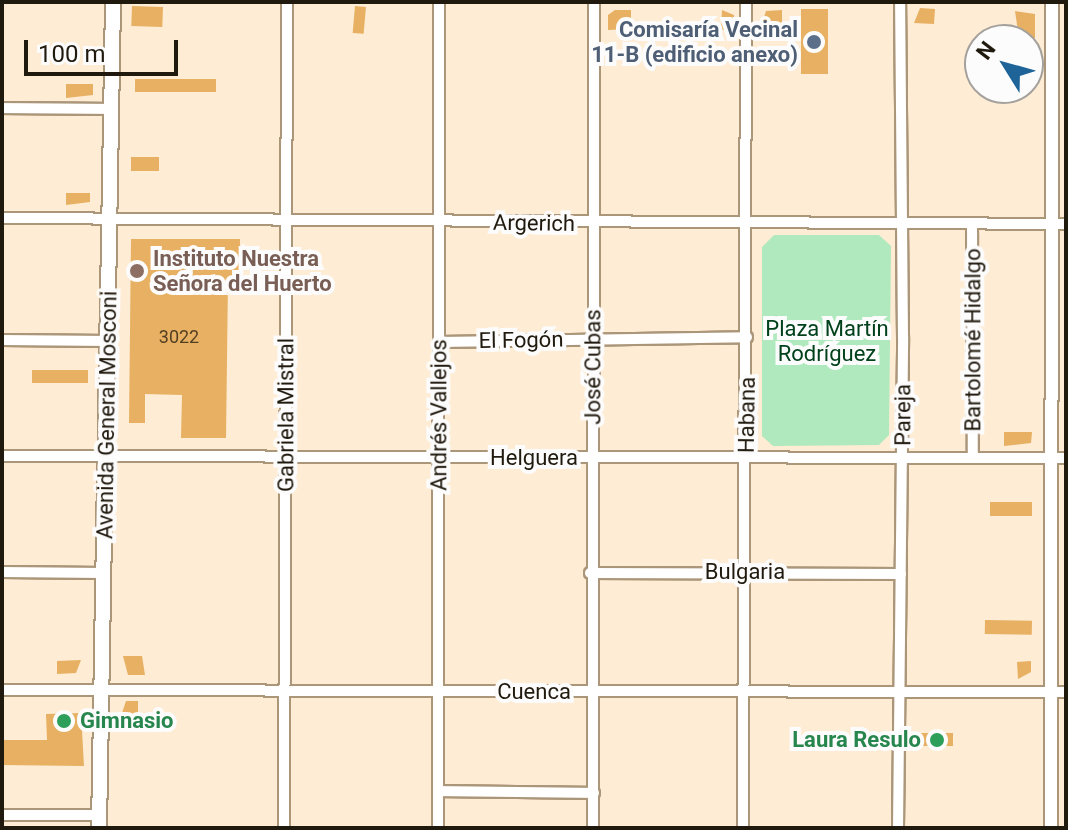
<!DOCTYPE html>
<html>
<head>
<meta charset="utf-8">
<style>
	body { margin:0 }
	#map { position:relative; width:1068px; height:830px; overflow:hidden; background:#feecd4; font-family:Roboto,sans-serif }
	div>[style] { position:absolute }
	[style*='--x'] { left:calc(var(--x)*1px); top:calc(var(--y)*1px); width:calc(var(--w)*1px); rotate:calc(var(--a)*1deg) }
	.green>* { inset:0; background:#afe9bd }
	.building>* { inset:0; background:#e7b062; transform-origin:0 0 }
	.roads { filter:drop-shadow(2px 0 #ab967a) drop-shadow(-2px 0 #ab967a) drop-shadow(0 2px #ab967a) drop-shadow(0 -2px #ab967a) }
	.minor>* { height:10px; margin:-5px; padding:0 5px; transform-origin:5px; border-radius:5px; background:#fff }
	.tertiary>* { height:12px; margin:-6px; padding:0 6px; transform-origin:6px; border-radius:6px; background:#fff }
	.secondary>* { height:14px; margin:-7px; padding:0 7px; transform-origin:7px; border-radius:7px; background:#fff }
	.dots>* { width:22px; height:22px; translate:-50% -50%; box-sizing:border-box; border:4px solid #fcfcfc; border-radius:50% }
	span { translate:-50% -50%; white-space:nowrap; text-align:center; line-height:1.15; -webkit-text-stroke:8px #fcfcfc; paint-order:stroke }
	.number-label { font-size:18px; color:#523f23 }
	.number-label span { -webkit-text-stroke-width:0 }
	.service-label { font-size:22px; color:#4e5e75; font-weight:700 }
	.right { translate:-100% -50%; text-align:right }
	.street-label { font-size:22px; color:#20190e }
	.education-label { font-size:22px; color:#785e54; font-weight:700 }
	.left { translate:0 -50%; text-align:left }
	.park-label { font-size:22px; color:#00411c }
	.leisure-label { font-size:22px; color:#27864d; font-weight:700 }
	.frame { position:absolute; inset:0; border:4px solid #20190e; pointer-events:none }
	.north { position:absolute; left:964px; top:24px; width:80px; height:80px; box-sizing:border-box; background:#fcfcfc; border:2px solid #a4a19d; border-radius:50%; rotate:307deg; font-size:22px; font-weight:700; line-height:32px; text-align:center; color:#20190e }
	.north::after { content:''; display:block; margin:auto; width:28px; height:36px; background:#1e6498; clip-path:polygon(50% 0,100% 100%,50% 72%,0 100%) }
	.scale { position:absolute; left:24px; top:40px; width:154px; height:36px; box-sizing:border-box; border:4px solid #20190e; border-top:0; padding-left:10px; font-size:24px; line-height:28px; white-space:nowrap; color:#20190e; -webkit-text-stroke:6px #fcfcfc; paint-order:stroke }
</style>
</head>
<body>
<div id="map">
	<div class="green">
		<div style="clip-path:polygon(774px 235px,879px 235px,891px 246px,889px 435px,879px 445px,773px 446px,762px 436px,762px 247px)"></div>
	</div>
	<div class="building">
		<div style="left:132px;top:6px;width:31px;height:20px;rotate:2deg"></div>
		<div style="left:355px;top:6px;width:11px;height:27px;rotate:5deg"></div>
		<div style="clip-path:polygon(920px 8px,935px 9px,934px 24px,914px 23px)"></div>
		<div style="left:801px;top:9px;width:27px;height:65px"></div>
		<div style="clip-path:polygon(615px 10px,631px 10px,631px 29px,608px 30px,608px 15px)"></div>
		<div style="clip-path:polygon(722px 10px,734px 15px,734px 30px,721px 30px)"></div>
		<div style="clip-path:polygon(782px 10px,782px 23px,762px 24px,766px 11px)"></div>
		<div style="clip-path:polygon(1015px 11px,1035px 14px,1035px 38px,1019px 38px)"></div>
		<div style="left:135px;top:79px;width:81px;height:13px"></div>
		<div style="clip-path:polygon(66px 84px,93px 84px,93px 95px,66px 98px)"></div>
		<div style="left:159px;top:157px;width:14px;height:28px;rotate:90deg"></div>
		<div style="clip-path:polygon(66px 193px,90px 193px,90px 202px,66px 205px)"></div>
		<div style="clip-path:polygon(131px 239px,240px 239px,240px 280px,228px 280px,226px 438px,181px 438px,182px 395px,145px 394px,145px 423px,129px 423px)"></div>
		<div style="left:88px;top:370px;width:13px;height:56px;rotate:90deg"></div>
		<div style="clip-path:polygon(1004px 432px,1032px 432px,1031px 443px,1004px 446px)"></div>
		<div style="left:990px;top:502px;width:42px;height:14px"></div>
		<div style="left:985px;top:620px;width:47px;height:14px;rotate:1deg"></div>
		<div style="clip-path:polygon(123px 656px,142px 656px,145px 675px,128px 675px)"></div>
		<div style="clip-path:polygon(81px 660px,76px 673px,57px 674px,57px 661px)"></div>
		<div style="clip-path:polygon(1031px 661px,1031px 672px,1018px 679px,1017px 662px)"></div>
		<div style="clip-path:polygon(126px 701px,138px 701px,138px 716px,121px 716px)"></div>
		<div style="clip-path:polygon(81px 713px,84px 766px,2px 765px,3px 740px,47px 740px,46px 714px)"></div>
		<div style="left:953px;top:733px;width:13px;height:33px;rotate:90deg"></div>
	</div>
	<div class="roads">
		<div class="minor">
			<div style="--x:2;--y:108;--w:110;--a:0.5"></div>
			<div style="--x:2;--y:218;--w:1064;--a:0.32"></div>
			<div style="--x:972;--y:223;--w:235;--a:89.8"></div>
			<div style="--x:2;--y:340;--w:107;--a:0.5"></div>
			<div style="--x:439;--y:342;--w:308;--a:-0.9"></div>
			<div style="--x:2;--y:456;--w:1064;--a:0.11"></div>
			<div style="--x:2;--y:572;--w:101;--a:0.6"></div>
			<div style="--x:590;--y:573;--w:311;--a:0.2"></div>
			<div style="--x:2;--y:690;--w:1064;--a:0.11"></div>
			<div style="--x:439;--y:791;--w:155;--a:0.7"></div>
			<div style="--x:2;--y:815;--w:97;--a:0"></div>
			<div style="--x:284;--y:828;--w:826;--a:-89.79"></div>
			<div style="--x:438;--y:828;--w:826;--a:-89.93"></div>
			<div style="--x:593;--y:828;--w:826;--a:-89.93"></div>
			<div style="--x:743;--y:828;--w:826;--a:-89.79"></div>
			<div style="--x:898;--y:828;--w:491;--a:-89.4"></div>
			<div style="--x:903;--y:337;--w:335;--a:-90.5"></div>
		</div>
		<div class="tertiary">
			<div style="--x:1051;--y:828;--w:826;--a:-89.93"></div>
		</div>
		<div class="secondary">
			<div style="--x:99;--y:828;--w:826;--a:-89.03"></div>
		</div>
	</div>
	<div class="dots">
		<div style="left:814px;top:42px;background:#5c6f8a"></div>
		<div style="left:137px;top:271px;background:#8d6e63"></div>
		<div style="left:64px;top:721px;background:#2e9e5b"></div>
		<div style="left:937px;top:740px;background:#2e9e5b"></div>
	</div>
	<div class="number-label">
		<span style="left:179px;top:337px">3022</span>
	</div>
	<div class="service-label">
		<span class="right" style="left:798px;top:42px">Comisaría Vecinal<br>11-B (edificio anexo)</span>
	</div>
	<div class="street-label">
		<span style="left:534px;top:223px;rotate:1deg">Argerich</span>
		<span style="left:521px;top:340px;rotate:-1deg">El Fogón</span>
		<span style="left:973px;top:340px;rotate:-90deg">Bartolomé Hidalgo</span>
		<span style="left:593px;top:367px;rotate:-90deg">José Cubas</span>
		<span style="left:107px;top:415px;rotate:-89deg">Avenida General Mosconi</span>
		<span style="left:286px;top:415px;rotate:-90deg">Gabriela Mistral</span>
		<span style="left:439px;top:415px;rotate:-90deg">Andrés Vallejos</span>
		<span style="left:747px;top:415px;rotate:-89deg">Habana</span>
		<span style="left:903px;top:415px;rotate:-90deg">Pareja</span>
		<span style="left:534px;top:458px">Helguera</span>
		<span style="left:745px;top:572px">Bulgaria</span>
		<span style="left:534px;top:692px">Cuenca</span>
	</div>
	<div class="education-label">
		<span class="left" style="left:153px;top:271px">Instituto Nuestra<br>Señora del Huerto</span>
	</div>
	<div class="park-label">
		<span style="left:827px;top:341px">Plaza Martín<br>Rodríguez</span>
	</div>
	<div class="leisure-label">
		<span class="left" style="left:80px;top:721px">Gimnasio</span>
		<span class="right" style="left:921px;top:740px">Laura Resulo</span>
	</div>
	<div class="frame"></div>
	<div class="north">N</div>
	<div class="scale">100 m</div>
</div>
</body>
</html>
